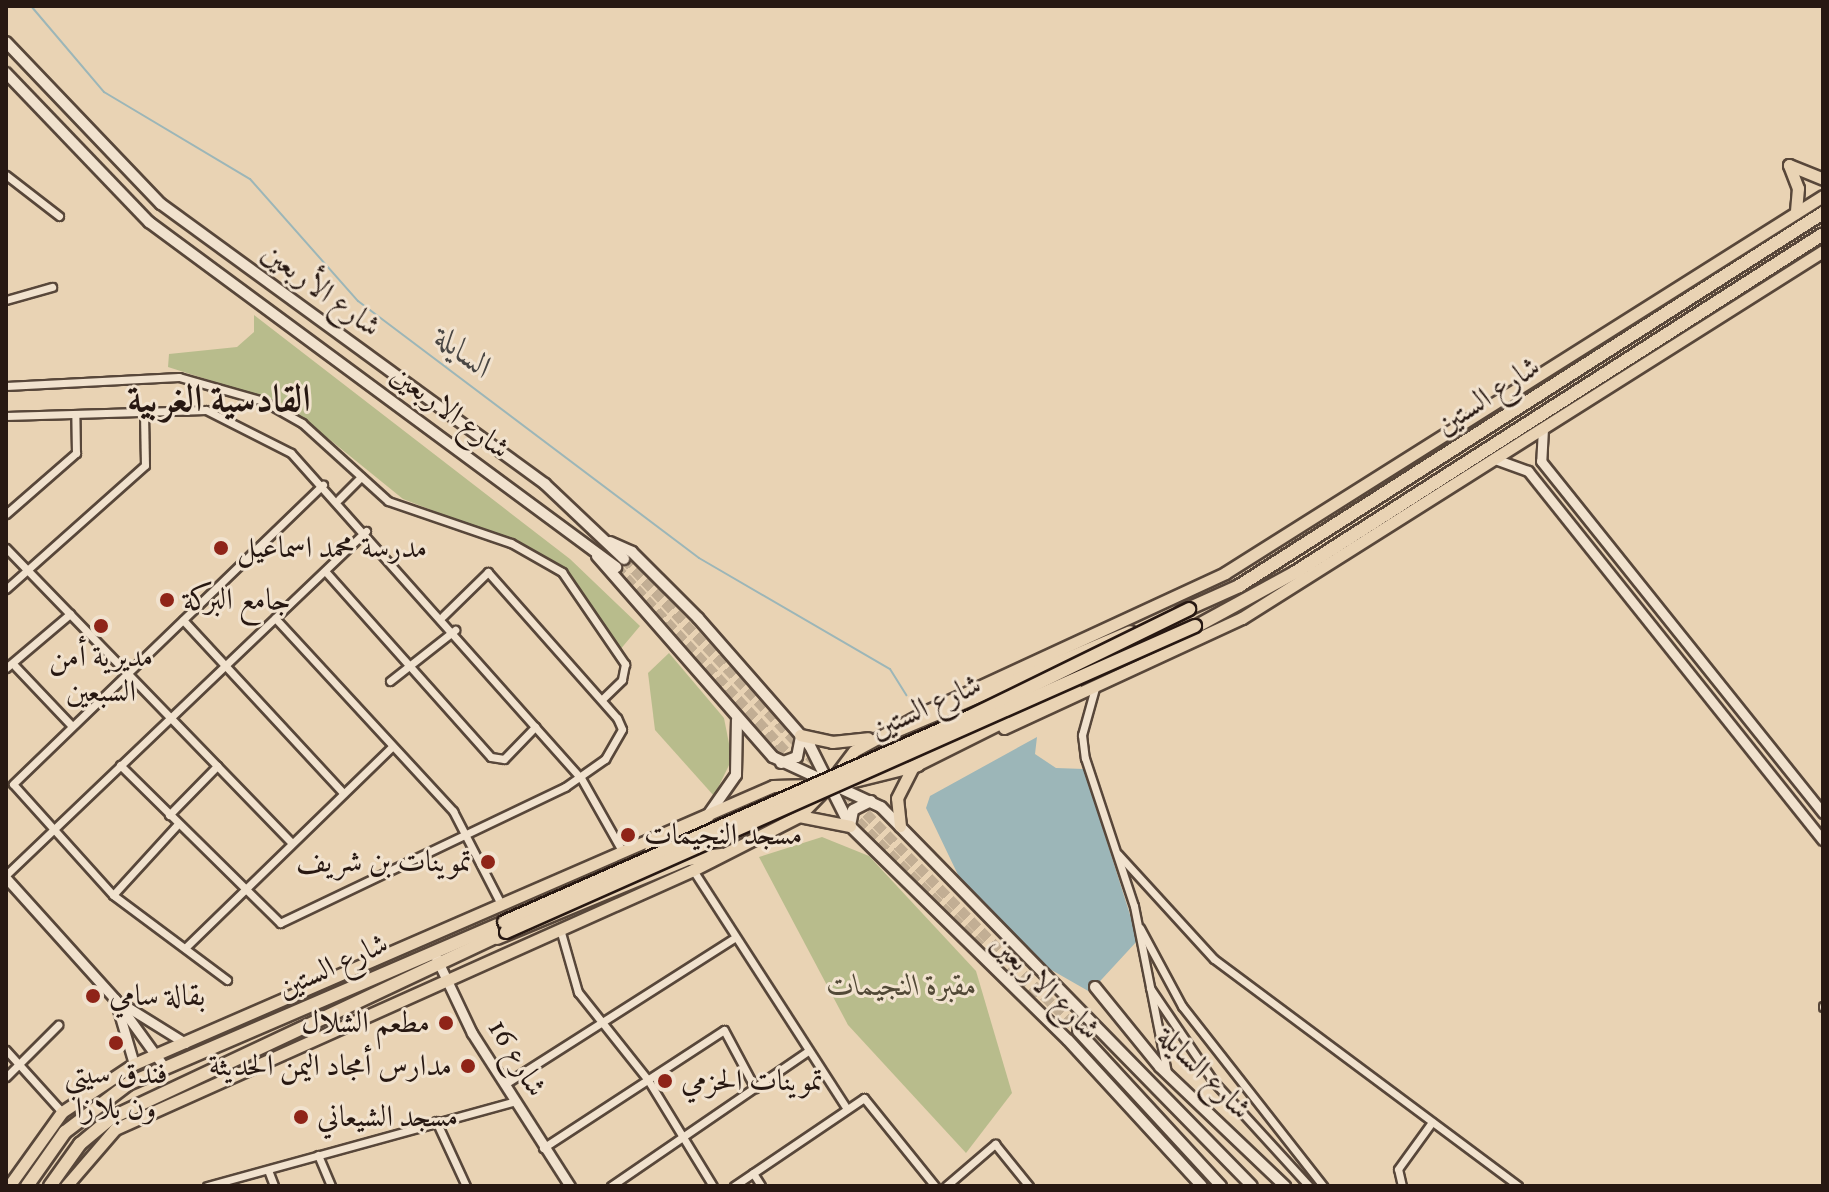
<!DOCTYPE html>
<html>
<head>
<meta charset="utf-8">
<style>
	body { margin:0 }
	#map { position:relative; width:1829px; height:1192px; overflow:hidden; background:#e9d3b4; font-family:"IM FELL Double Pica",Amiri,serif }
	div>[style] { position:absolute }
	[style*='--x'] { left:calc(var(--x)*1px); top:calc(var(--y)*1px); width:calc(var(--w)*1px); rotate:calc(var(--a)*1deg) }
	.green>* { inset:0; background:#b8bc8c }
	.water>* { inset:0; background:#9cb6b8 }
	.stream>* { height:2px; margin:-1px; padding:0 1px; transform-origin:1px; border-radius:1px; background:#9cb6b8 }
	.secondary-tunnel>* { height:10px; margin-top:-5px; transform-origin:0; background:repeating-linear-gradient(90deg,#c2ae94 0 10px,transparent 0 15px) }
	.roads { filter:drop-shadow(2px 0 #58473a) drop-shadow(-2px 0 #58473a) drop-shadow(0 2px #58473a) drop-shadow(0 -2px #58473a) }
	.minor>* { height:7px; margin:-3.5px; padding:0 3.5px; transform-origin:3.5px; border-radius:3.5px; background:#f1e2ce }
	.tertiary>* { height:9px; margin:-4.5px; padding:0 4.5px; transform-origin:4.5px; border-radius:4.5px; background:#f1e2ce }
	.secondary>* { height:10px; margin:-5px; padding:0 5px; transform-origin:5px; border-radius:5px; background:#f1e2ce }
	.primary>* { height:11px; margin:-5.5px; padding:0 5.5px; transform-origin:5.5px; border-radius:5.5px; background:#e9d3b4 }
	.trunk>* { height:12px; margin:-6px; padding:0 6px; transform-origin:6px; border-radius:6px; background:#e9d3b4 }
	.bridges { filter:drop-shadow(2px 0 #271812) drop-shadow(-2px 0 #271812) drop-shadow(0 2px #271812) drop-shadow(0 -2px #271812) }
	.trunk-bridge>* { height:12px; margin:-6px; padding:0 6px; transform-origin:6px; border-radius:6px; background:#e9d3b4 }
	.dots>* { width:22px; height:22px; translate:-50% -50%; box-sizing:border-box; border:4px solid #f1e2ce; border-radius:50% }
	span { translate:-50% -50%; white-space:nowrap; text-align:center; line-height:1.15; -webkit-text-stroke:6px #f1e2ce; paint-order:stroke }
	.street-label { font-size:30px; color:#271812 }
	.poi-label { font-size:30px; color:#271812 }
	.left { translate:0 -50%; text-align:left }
	.right { translate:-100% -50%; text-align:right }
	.park-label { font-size:30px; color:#524937; font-style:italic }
	.water-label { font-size:32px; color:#4a4744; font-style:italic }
	.district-label { font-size:38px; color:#271812; font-weight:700 }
	.frame { position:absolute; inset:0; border:8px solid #271812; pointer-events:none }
</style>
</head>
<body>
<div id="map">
	<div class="green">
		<div style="clip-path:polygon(254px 315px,570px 559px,640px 626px,619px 651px,570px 575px,532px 549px,403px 499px,287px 405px,168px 367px,169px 354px,237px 347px,254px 332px)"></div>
		<div style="clip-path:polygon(669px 653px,724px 718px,732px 759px,714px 796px,655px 730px,648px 673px)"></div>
		<div style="clip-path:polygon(822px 837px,869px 856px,976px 971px,1012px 1093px,966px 1153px,848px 1025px,759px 857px)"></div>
	</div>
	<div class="water">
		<div style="clip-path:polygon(1037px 737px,1035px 754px,1056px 768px,1084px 769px,1138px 940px,1090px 992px,1048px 968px,960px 879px,926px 808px,930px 796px)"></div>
	</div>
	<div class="stream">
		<div style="--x:31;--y:6;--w:113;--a:49.7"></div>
		<div style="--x:104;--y:92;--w:170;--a:30.8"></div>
		<div style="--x:250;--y:179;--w:163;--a:48.5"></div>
		<div style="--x:358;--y:301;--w:427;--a:37"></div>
		<div style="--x:699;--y:558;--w:221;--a:30.2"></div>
		<div style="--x:890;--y:669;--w:31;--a:58"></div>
	</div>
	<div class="secondary-tunnel">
		<div style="--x:624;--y:559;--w:289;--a:46.8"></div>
		<div style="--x:616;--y:567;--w:266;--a:47.4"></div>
		<div style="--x:845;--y:792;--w:334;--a:45.7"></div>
		<div style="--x:837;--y:800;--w:281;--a:45.4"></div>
	</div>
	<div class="roads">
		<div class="minor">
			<div style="--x:6;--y:175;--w:67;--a:37.7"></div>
			<div style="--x:6;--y:300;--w:48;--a:-15.8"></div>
			<div style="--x:6;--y:386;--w:173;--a:-3"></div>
			<div style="--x:179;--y:377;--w:87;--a:15.9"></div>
			<div style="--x:263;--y:401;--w:45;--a:29.4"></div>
			<div style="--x:302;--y:423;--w:116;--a:42.2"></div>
			<div style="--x:388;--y:501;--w:130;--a:18.9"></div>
			<div style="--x:511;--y:543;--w:59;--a:29.6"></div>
			<div style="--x:562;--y:572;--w:112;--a:55.6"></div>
			<div style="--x:625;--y:664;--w:16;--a:101"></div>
			<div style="--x:622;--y:680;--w:28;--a:136"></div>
			<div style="--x:6;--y:416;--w:200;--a:-1.7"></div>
			<div style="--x:206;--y:410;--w:95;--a:26.8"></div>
			<div style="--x:291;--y:453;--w:436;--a:48.3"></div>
			<div style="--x:581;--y:778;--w:81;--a:60.6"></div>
			<div style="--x:339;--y:499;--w:31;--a:-45"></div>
			<div style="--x:6;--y:514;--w:93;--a:-41.1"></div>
			<div style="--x:76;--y:453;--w:39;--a:-91"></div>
			<div style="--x:6;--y:548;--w:409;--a:45.9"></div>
			<div style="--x:325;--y:571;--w:249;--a:48.3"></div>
			<div style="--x:491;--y:757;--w:13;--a:9"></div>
			<div style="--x:504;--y:759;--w:45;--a:-45.9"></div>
			<div style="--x:6;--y:589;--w:186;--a:-41.7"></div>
			<div style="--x:145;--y:465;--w:53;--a:-91.1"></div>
			<div style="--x:275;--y:618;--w:263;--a:47.3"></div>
			<div style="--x:453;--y:811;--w:105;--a:62.7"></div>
			<div style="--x:183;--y:620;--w:236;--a:47.2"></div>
			<div style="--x:15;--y:666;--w:81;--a:46.5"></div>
			<div style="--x:6;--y:668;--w:84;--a:-40.2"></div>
			<div style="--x:390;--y:681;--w:83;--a:-38.1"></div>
			<div style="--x:1095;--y:688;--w:49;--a:105.5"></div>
			<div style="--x:1082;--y:735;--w:23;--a:83"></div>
			<div style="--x:1085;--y:758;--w:156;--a:71.7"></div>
			<div style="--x:1134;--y:906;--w:169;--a:78.8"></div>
			<div style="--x:120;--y:765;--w:225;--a:44.6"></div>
			<div style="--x:280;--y:923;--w:316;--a:-25.5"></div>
			<div style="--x:565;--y:787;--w:49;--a:-35"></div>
			<div style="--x:605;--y:759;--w:34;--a:-60"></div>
			<div style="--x:622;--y:729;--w:12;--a:-114"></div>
			<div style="--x:617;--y:718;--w:195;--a:-131.5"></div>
			<div style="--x:488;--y:572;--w:63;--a:135.6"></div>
			<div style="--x:169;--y:815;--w:69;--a:-45.6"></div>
			<div style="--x:1118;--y:854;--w:142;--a:47.6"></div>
			<div style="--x:1214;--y:959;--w:379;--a:36.7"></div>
			<div style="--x:693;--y:870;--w:284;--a:57.2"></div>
			<div style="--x:6;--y:875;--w:498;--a:-43.7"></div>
			<div style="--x:113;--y:895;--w:95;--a:-47.6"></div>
			<div style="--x:1140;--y:928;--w:89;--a:61.7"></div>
			<div style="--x:1182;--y:1006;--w:229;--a:51.9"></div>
			<div style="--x:560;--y:929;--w:66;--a:74.1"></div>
			<div style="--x:578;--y:992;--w:112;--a:51.5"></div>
			<div style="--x:648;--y:1080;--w:124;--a:58.5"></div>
			<div style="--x:185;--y:948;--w:289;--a:-44.2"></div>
			<div style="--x:227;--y:980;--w:142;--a:-143.3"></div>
			<div style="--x:113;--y:895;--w:149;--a:-132"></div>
			<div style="--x:13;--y:784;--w:431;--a:-44"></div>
			<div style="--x:1150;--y:988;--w:114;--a:55.8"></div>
			<div style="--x:1214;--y:1082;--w:141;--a:47.6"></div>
			<div style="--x:1823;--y:1006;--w:1;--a:90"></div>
			<div style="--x:6;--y:1050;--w:84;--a:47.9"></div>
			<div style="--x:6;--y:1077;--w:74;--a:-45"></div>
			<div style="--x:505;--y:1084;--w:272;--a:-32.5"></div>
			<div style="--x:436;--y:1121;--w:72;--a:65.2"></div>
			<div style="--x:543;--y:1148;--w:216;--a:-33.1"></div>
			<div style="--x:724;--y:1030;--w:66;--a:61.9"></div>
			<div style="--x:318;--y:1155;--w:34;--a:67"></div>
			<div style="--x:268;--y:1170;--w:17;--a:69"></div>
			<div style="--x:753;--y:1173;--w:15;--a:58"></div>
			<div style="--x:207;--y:1186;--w:320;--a:-15.4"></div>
			<div style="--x:611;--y:1186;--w:239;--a:-34.4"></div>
			<div style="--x:734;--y:1186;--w:157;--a:-34.1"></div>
			<div style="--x:864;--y:1098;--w:113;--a:51.1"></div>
			<div style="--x:946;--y:1186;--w:65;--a:-40.6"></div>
			<div style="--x:995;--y:1144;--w:54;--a:51"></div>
			<div style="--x:1402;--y:1186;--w:17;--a:-103"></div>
			<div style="--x:1398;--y:1169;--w:58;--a:-54.1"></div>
		</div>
		<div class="tertiary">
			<div style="--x:1543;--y:428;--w:33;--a:93"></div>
			<div style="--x:1541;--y:461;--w:451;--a:51.3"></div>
			<div style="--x:1495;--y:459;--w:35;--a:20"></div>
			<div style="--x:1528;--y:471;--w:472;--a:51.4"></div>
			<div style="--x:6;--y:878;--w:163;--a:48"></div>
			<div style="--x:115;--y:999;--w:85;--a:54.1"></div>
			<div style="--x:433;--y:951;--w:91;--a:64.6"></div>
			<div style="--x:472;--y:1033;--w:182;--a:57.4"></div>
			<div style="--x:124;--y:1005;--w:72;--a:31.9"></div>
			<div style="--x:117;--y:1006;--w:60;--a:73.7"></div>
		</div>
		<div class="secondary">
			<div style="--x:6;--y:42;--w:224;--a:46.3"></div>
			<div style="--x:161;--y:204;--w:475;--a:36.1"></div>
			<div style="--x:545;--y:484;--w:109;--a:43.5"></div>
			<div style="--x:6;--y:73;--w:207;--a:46.2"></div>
			<div style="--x:149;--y:222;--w:581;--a:36.46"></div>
			<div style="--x:610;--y:542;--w:24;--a:24"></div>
			<div style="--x:632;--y:552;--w:93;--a:45"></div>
			<div style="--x:698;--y:618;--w:170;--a:48.8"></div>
			<div style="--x:810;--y:746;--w:89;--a:63.4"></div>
			<div style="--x:850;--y:826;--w:305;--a:44.5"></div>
			<div style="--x:1068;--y:1040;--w:198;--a:47.5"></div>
			<div style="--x:597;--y:556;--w:267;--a:48.8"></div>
			<div style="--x:773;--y:757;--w:119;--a:24.8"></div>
			<div style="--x:881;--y:807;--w:530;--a:45.61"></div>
			<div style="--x:781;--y:763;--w:17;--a:-21"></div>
			<div style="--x:797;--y:757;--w:20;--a:-79"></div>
			<div style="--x:708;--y:815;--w:49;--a:-55"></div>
			<div style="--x:736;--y:775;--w:55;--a:-89"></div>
			<div style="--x:850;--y:826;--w:16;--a:-79"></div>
			<div style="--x:853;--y:810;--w:20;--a:-27"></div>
			<div style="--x:1095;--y:987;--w:103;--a:50.9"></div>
			<div style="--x:1160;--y:1067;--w:173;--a:43.6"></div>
			<div style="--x:1078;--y:1031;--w:211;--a:47.3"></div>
		</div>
		<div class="primary">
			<div style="--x:1789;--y:165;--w:25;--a:69"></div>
			<div style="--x:1798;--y:188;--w:25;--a:95"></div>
			<div style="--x:1789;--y:165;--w:37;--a:22"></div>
			<div style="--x:1004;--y:728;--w:262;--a:-24.8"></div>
			<div style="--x:1242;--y:618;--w:687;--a:-32.28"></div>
			<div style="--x:800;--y:735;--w:33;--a:12"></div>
			<div style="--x:832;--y:742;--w:36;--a:-6"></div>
			<div style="--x:832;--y:780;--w:36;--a:-53"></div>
			<div style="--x:854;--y:751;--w:85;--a:-28.7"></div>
			<div style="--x:929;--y:710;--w:326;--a:-24.8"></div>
			<div style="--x:1225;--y:573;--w:707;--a:-32.23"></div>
			<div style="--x:842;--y:784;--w:78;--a:-14"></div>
			<div style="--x:799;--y:816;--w:52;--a:11.1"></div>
			<div style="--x:900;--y:826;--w:28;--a:-96"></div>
			<div style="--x:897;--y:798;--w:35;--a:-63"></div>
			<div style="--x:9;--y:1186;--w:91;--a:-54.4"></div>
			<div style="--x:62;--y:1112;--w:87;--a:-33.7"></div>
			<div style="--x:134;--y:1064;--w:697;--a:-23.51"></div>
			<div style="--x:773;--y:786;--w:40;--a:-1.4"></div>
			<div style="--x:66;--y:1186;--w:75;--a:-49.3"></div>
			<div style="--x:115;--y:1129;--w:633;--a:-24.14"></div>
			<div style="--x:693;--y:870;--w:119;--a:-27"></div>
			<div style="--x:799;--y:816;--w:32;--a:-46"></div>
		</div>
		<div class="trunk">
			<div style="--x:1181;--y:612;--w:64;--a:-24.1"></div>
			<div style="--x:1239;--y:586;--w:693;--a:-32.57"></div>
			<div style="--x:1188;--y:631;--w:121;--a:-28.7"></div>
			<div style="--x:1294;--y:573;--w:628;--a:-32.65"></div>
			<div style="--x:896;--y:731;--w:254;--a:-22.9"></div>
			<div style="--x:913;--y:767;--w:181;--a:-26.6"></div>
			<div style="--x:651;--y:851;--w:67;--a:-31.6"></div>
			<div style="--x:497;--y:938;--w:207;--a:-22.5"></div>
			<div style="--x:688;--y:859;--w:34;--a:-7"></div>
			<div style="--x:27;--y:1186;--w:66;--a:-54.9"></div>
			<div style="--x:65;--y:1132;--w:79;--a:-37.3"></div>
			<div style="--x:128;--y:1084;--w:409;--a:-23.3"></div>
			<div style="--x:50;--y:1186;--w:52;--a:-54.5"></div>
			<div style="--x:80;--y:1144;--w:40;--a:-40"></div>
			<div style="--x:111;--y:1118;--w:437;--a:-25.2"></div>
		</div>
	</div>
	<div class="bridges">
		<div class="trunk-bridge">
			<div style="--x:504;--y:922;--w:510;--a:-23.8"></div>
			<div style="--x:971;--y:716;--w:243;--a:-26.1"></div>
			<div style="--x:506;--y:932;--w:754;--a:-23.95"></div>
		</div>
	</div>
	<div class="dots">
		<div style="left:221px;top:548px;background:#8f2418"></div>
		<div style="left:167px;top:600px;background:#8f2418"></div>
		<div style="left:101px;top:626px;background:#8f2418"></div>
		<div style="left:628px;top:835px;background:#8f2418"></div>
		<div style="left:488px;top:862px;background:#8f2418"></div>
		<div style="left:93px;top:996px;background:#8f2418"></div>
		<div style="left:446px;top:1023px;background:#8f2418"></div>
		<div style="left:116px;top:1043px;background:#8f2418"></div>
		<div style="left:468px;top:1066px;background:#8f2418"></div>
		<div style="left:665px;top:1081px;background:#8f2418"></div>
		<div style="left:301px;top:1117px;background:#8f2418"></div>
	</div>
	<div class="street-label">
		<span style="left:321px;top:290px;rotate:36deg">شارع الأربعين</span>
		<span style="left:1488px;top:396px;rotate:-33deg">شارع الستين</span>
		<span style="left:450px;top:412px;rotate:36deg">شارع الاربعين</span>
		<span style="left:926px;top:707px;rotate:-24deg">شارع الستين</span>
		<span style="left:333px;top:966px;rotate:-24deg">شارع الستين</span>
		<span style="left:1045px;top:987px;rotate:44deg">شارع الاربعين</span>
		<span style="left:517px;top:1058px;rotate:59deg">شارع 16</span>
		<span style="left:1204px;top:1073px;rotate:45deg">شارع السايلة</span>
	</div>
	<div class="poi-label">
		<span class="left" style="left:237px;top:548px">مدرسة محمد اسماعيل</span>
		<span class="left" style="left:183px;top:600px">جامع البركة</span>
		<span style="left:101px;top:674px">مديرية أمن<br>السبعين</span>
		<span class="left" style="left:644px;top:835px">مسجد النجيمات</span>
		<span class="right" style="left:472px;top:862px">تموينات بن شريف</span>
		<span class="left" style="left:109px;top:996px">بقالة سامي</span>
		<span class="right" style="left:430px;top:1023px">مطعم الشلال</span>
		<span class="right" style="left:452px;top:1066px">مدارس أمجاد اليمن الحديثة</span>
		<span style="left:116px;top:1091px">فندق سيتي<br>ون بلازا</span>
		<span class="left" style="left:681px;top:1081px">تموينات الحزمي</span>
		<span class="left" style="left:317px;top:1117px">مسجد الشيعاني</span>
	</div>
	<div class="park-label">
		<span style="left:902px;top:986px">مقبرة النجيمات</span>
	</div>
	<div class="water-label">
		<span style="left:464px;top:353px;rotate:37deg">السايلة</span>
	</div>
	<div class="district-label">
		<span style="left:219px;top:400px">القادسية الغربية</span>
	</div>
	<div class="frame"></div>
</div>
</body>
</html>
